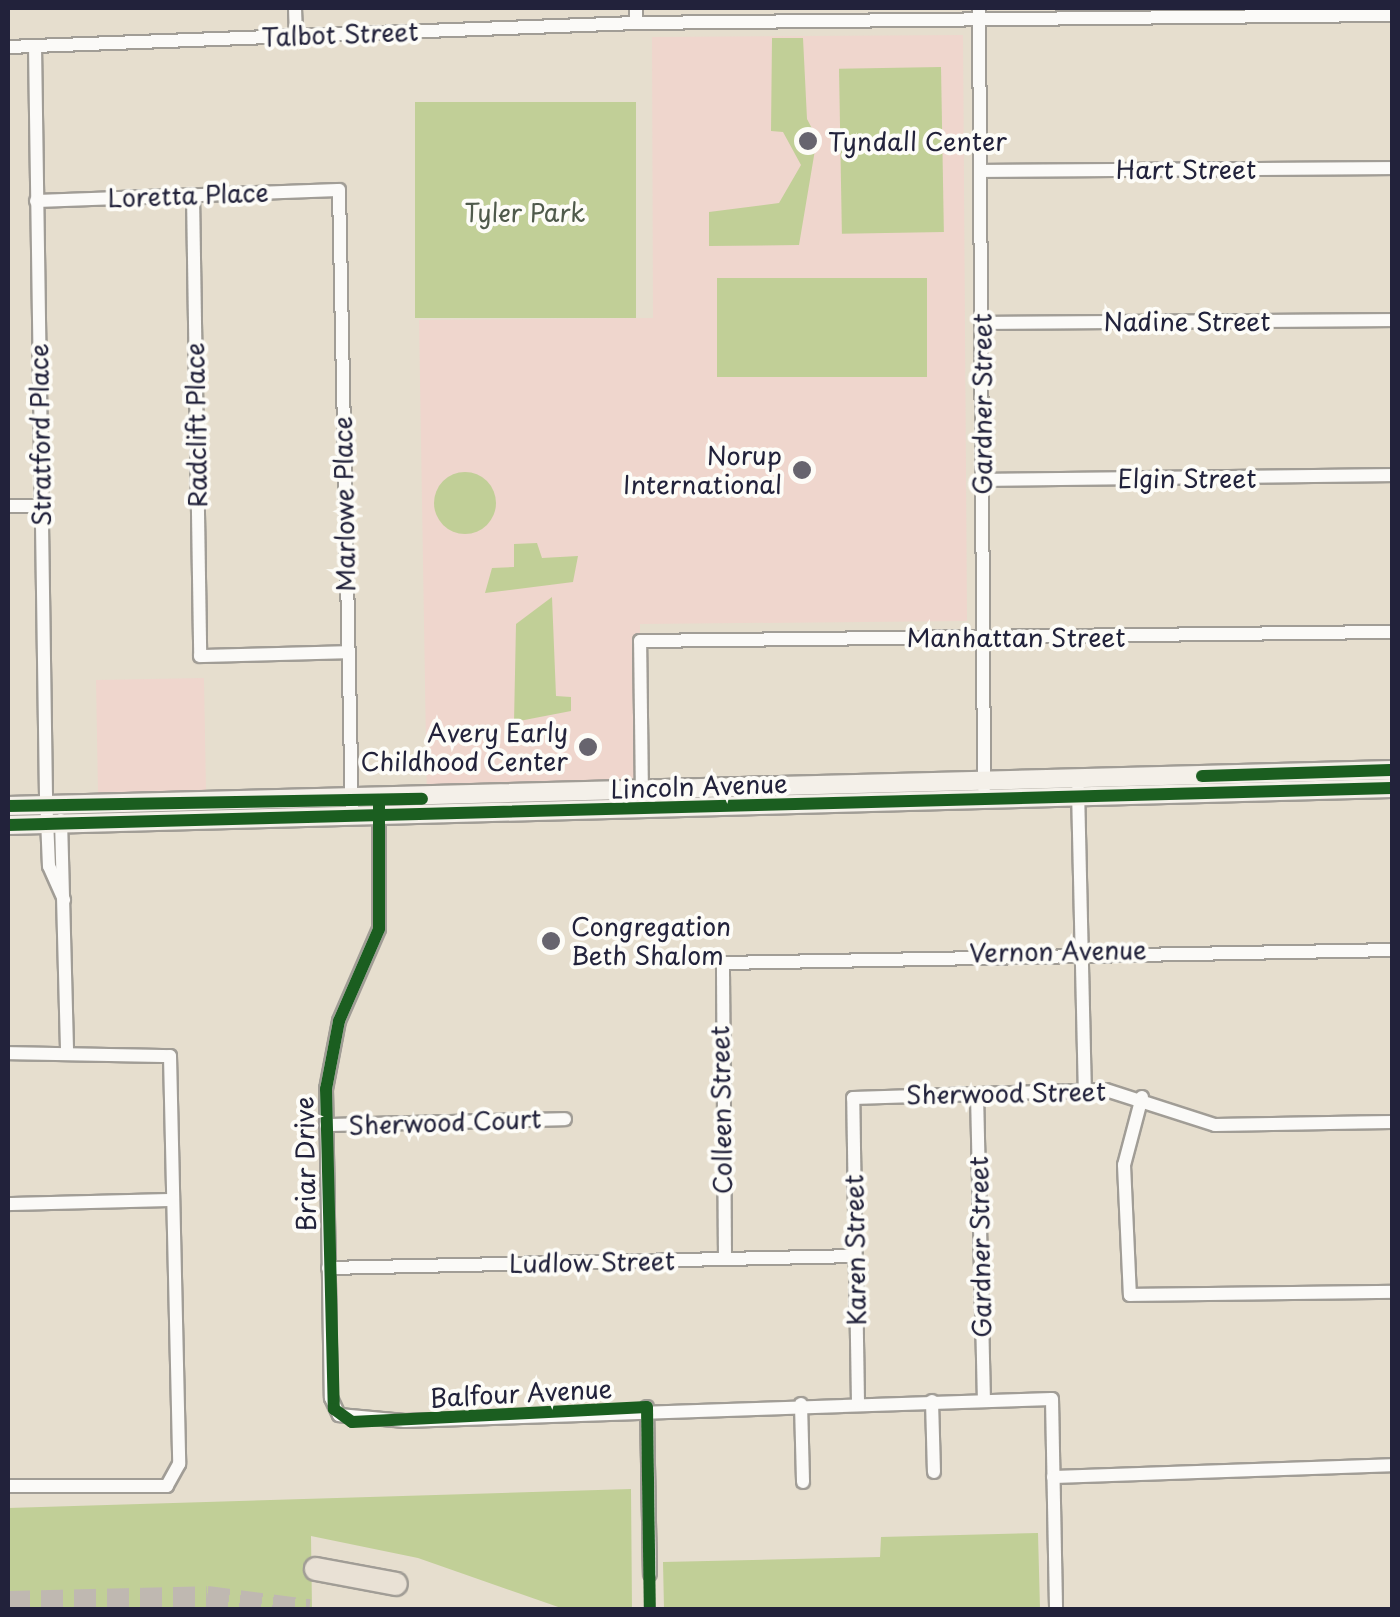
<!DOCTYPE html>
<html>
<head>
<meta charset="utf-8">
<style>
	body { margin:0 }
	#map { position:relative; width:1400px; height:1617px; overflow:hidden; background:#e6dece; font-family:"Playpen Sans",sans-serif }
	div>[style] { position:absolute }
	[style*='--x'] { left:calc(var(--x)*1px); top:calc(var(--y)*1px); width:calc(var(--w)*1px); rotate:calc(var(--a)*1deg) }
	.built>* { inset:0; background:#efd6cd; transform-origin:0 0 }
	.green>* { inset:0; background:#c1cf97; transform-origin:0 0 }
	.round { border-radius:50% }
	.highway-tunnel>* { height:22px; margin-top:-11px; transform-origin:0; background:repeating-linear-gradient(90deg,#bfb8b1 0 22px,transparent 0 33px) }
	.roads { filter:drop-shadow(2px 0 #a19d96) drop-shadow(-2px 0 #a19d96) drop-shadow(0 2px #a19d96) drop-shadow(0 -2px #a19d96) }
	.street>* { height:12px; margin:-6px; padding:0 6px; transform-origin:6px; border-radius:6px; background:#fbfaf8 }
	.secondary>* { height:18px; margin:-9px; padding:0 9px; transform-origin:9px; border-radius:9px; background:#f4f0e9 }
	.highway>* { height:22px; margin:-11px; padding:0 11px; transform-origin:11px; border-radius:11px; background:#e9e1d5 }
	.cycleway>* { height:12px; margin:-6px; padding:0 6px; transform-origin:6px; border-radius:6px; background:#1b5e20 }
	.dots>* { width:28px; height:28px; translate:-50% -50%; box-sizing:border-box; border:5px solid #fdfcf7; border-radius:50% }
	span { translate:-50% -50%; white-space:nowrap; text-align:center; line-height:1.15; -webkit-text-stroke:8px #fdfcf7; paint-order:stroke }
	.street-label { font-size:25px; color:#22223b }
	.poi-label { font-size:25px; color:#22223b }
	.left { translate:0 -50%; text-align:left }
	.right { translate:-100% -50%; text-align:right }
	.park-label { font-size:25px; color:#4f5a4b }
	.frame { position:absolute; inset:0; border:10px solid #22223b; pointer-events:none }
</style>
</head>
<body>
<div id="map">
	<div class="built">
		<div style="clip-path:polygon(963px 35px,967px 621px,640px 624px,640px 798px,427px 804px,419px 320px,653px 318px,652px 37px)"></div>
		<div style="left:204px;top:678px;width:119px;height:108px;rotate:89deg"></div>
	</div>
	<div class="green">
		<div style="clip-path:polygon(772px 38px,803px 38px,807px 119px,817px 138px,799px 245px,709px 246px,709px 212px,779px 203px,801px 165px,783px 132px,771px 131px)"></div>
		<div style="left:941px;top:67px;width:165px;height:102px;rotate:89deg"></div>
		<div style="left:636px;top:102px;width:216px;height:221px;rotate:90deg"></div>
		<div style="left:717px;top:278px;width:210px;height:99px"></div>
		<div class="round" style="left:434px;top:472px;width:62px;height:62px"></div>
		<div style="clip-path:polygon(537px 543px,542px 558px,578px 556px,573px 582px,485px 593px,492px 568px,514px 567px,514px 544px)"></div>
		<div style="clip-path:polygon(552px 597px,556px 696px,571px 697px,571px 711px,514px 722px,516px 624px)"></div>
		<div style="clip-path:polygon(631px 1489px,632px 1609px,564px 1609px,418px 1558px,311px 1536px,312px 1609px,8px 1609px,8px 1508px)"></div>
		<div style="clip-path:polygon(1038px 1533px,1040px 1609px,664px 1609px,663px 1562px,880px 1557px,881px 1537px)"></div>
	</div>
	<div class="highway-tunnel">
		<div style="--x:8;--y:1602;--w:199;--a:-1.4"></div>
		<div style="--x:207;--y:1597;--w:103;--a:7.3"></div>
	</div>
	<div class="roads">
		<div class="street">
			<div style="--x:295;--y:8;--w:28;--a:88"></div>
			<div style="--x:636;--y:8;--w:15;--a:90"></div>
			<div style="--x:979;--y:8;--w:780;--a:89.63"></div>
			<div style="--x:35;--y:46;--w:749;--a:89.16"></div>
			<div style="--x:46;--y:795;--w:71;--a:87.6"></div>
			<div style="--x:49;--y:866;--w:37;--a:66"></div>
			<div style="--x:8;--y:47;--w:628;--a:-2.19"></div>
			<div style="--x:636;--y:23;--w:756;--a:-0.61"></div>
			<div style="--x:980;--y:171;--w:412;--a:-0.4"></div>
			<div style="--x:193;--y:195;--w:461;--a:89.1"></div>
			<div style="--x:200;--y:656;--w:148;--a:-1.5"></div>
			<div style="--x:36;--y:201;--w:303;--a:-2.1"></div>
			<div style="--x:339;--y:190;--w:627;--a:88.81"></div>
			<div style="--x:981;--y:323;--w:411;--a:-0.4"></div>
			<div style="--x:982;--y:480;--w:410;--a:-0.7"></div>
			<div style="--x:8;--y:506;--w:34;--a:0"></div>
			<div style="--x:1078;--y:789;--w:302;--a:88.7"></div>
			<div style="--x:642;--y:798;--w:157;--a:-90.7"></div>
			<div style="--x:640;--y:641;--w:752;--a:-0.69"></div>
			<div style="--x:379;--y:810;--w:119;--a:90"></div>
			<div style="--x:379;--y:929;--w:100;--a:113.5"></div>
			<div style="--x:339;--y:1021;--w:69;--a:100.8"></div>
			<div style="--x:326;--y:1089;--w:309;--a:89.1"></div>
			<div style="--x:331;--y:1398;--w:19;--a:65"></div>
			<div style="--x:339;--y:1415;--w:66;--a:5.2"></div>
			<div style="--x:405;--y:1421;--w:647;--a:-1.95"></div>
			<div style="--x:1052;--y:1399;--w:211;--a:88.9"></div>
			<div style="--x:61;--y:820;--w:231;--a:88.5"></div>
			<div style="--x:8;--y:1053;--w:162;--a:1.1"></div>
			<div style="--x:170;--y:1056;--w:408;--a:88.7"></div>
			<div style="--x:179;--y:1464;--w:25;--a:119"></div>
			<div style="--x:167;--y:1486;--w:159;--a:180"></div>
			<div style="--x:977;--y:1094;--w:306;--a:88.7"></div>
			<div style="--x:1142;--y:1097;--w:70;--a:104.8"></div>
			<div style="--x:1124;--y:1165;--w:130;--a:87.4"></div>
			<div style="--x:1130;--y:1295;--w:262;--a:-0.7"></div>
			<div style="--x:326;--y:1125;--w:239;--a:-1.4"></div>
			<div style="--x:8;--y:1204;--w:165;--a:-1.4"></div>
			<div style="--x:725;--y:1258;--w:295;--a:-90.4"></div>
			<div style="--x:723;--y:963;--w:669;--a:-1.11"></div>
			<div style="--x:328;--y:1268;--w:527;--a:-1.3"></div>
			<div style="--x:932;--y:1401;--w:71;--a:88.4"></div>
			<div style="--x:858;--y:1403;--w:305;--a:-90.9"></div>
			<div style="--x:853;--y:1098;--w:253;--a:-1.8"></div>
			<div style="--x:1106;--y:1090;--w:114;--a:17.8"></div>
			<div style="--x:1215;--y:1125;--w:177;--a:-1"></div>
			<div style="--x:801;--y:1404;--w:78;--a:88.5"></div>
			<div style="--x:647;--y:1407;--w:167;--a:89"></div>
			<div style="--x:1053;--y:1477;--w:339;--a:-2"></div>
		</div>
		<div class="secondary">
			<div style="--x:8;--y:806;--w:1384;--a:-1.49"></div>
			<div style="--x:8;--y:825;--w:1384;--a:-1.53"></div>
		</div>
		<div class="highway">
			<div style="--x:316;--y:1569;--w:81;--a:10.6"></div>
		</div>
	</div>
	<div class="cycleway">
		<div style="--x:1202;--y:776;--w:190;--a:-1.8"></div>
		<div style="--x:379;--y:804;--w:125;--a:90"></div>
		<div style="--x:379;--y:929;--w:100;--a:113.5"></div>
		<div style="--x:339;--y:1021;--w:69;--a:100.8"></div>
		<div style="--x:326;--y:1089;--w:320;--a:88.6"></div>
		<div style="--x:334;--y:1409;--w:22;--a:36"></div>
		<div style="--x:352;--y:1422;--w:295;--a:-2.9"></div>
		<div style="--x:647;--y:1407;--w:203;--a:89.2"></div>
		<div style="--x:8;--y:806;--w:414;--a:-1"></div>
		<div style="--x:8;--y:825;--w:1384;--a:-1.53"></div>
	</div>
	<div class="dots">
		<div style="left:808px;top:141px;background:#67646e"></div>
		<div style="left:802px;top:470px;background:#67646e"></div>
		<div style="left:588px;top:747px;background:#67646e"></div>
		<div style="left:551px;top:941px;background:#67646e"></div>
	</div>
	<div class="street-label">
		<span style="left:340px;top:34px;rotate:-2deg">Talbot Street</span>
		<span style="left:1186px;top:169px">Hart Street</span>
		<span style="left:188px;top:195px;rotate:-2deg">Loretta Place</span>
		<span style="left:1187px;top:321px">Nadine Street</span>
		<span style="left:982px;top:404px;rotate:-90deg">Gardner Street</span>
		<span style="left:196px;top:425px;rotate:-91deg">Radclift Place</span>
		<span style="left:40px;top:435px;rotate:-91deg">Stratford Place</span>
		<span style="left:1187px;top:478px">Elgin Street</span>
		<span style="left:344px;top:504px;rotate:-91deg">Marlowe Place</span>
		<span style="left:1016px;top:637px">Manhattan Street</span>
		<span style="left:699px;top:786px;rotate:-2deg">Lincoln Avenue</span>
		<span style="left:1058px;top:951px;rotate:-1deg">Vernon Avenue</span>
		<span style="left:1006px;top:1093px;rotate:-1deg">Sherwood Street</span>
		<span style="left:721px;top:1110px;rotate:-91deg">Colleen Street</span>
		<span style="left:445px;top:1122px;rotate:-2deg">Sherwood Court</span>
		<span style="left:305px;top:1164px;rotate:-91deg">Briar Drive</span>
		<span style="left:980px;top:1247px;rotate:-91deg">Gardner Street</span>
		<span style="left:855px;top:1250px;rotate:-91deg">Karen Street</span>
		<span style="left:592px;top:1262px;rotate:-1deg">Ludlow Street</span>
		<span style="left:521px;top:1393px;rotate:-3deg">Balfour Avenue</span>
	</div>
	<div class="poi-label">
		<span class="left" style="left:828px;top:141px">Tyndall Center</span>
		<span class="right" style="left:782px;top:470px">Norup<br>International</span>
		<span class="right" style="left:568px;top:747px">Avery Early<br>Childhood Center</span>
		<span class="left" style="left:571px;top:941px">Congregation<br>Beth Shalom</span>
	</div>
	<div class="park-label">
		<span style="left:525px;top:212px">Tyler Park</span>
	</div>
	<div class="frame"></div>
</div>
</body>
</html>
